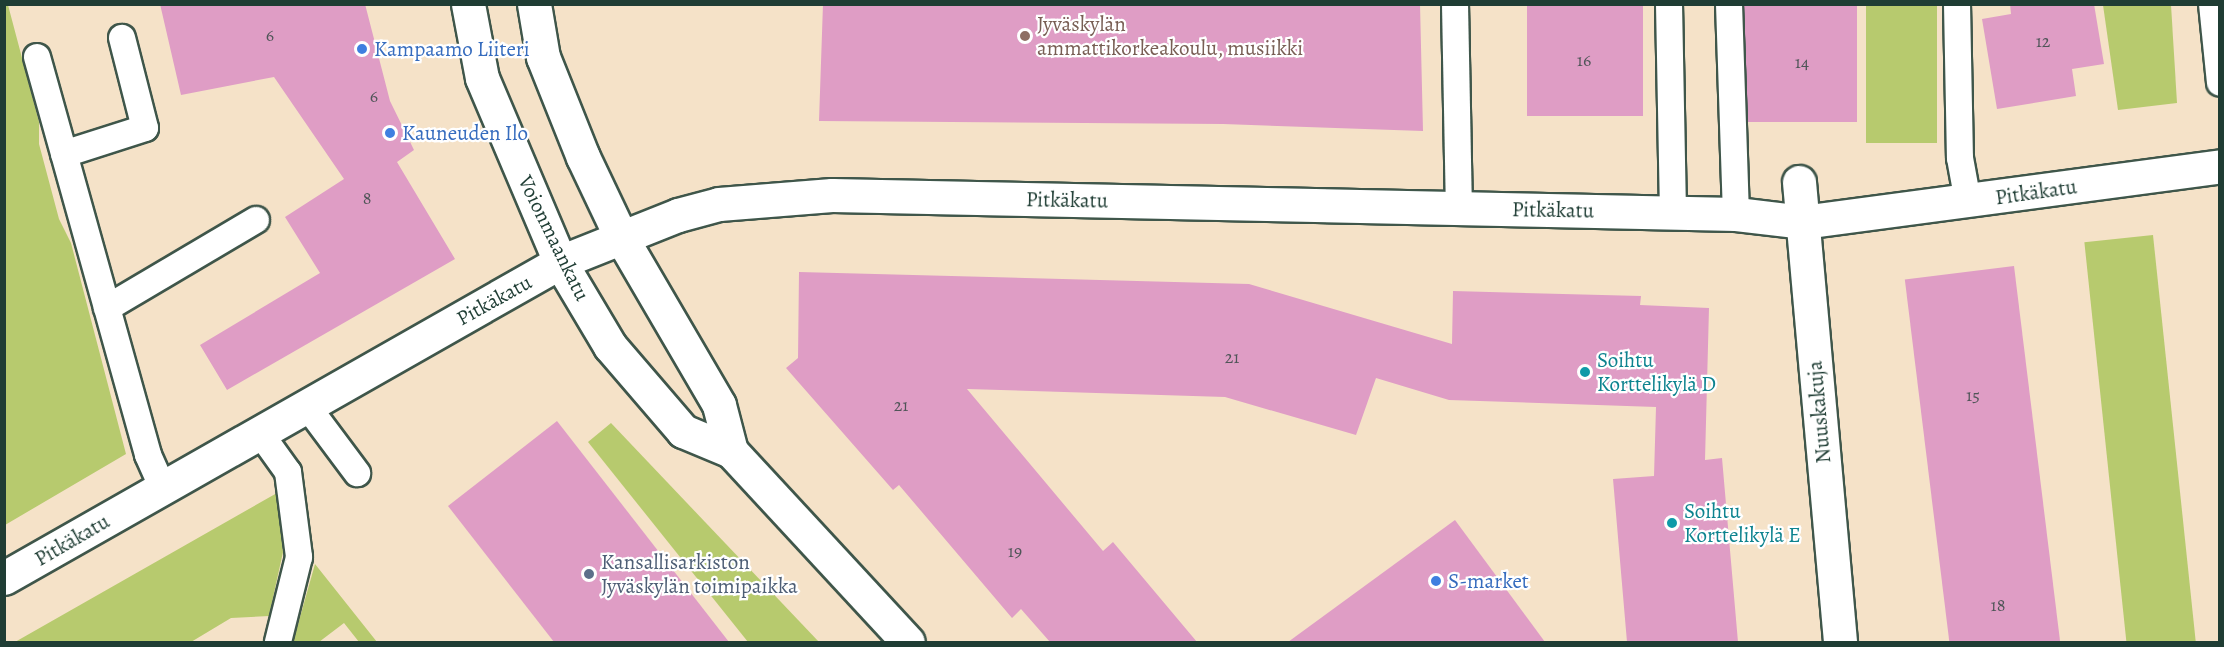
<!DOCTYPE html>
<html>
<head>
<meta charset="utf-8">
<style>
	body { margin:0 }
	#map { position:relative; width:2224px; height:647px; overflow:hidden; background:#f5e2c8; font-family:Alegreya,serif }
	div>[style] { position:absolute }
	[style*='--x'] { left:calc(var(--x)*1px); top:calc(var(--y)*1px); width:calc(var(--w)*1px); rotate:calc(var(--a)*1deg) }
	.green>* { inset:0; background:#b7ca6e; transform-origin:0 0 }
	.building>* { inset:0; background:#df9dc5; transform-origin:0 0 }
	.roads { filter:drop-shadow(2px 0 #3f564a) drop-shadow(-2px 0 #3f564a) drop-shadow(0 2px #3f564a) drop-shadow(0 -2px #3f564a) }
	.lane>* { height:26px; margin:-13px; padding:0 13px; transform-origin:13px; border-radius:13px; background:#fff }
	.street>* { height:33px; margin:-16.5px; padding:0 16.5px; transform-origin:16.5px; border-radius:16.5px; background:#fff }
	.secondary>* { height:33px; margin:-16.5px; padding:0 16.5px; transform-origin:16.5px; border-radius:16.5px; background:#fff }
	.dots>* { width:16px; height:16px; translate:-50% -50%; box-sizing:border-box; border:3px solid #fff; border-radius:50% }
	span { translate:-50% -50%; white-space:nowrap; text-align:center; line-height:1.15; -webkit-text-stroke:4.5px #fff; paint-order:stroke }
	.number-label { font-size:18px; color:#4f5558 }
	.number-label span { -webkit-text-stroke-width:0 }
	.education-label { font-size:21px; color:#785e54 }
	.left { translate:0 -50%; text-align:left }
	.shop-label { font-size:21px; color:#366cbe }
	.street-label { font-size:21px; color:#1f3d34 }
	.culture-label { font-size:21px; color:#0d838f }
	.service-label { font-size:21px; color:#4e5e75 }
	.frame { position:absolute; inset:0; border:6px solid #1f3d34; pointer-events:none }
</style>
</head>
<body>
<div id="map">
	<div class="green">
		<div style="clip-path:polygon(4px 5px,8px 5px,39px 122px,39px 144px,59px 219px,71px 243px,126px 454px,5px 525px)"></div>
		<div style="left:1866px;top:5px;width:71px;height:138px"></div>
		<div style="clip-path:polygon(2103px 5px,2171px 5px,2177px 103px,2118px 110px)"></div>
		<div style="left:2153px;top:235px;width:409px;height:69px;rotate:84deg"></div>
		<div style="clip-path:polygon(611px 423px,819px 642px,748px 642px,588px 442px)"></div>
		<div style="clip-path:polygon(277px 493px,283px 552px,269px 616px,231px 618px,191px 642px,15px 642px)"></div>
		<div style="clip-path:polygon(315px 564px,377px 642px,359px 642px,344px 623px,319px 642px,293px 642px)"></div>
	</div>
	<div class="building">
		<div style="clip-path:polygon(160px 4px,365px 4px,390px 101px,414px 150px,397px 162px,455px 259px,227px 390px,200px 345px,320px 273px,285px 217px,344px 179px,274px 77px,181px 95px)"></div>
		<div style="clip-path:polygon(823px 4px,1420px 4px,1423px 131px,1223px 124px,819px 121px)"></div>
		<div style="left:1527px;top:4px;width:116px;height:112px"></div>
		<div style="left:1744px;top:4px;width:113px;height:118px"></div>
		<div style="clip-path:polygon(2010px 4px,2094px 4px,2104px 64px,2072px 69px,2076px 96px,1997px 109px,1982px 19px,2011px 14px)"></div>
		<div style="left:2014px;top:266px;width:379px;height:110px;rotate:83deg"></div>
		<div style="clip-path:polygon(799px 272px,1249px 284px,1452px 344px,1453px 291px,1641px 296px,1640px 305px,1709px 308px,1705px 460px,1722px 458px,1738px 642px,1627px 642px,1613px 479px,1654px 476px,1656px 407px,1449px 400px,1376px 378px,1356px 435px,1225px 397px,967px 389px,1103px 551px,1113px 542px,1197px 642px,1050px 642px,1021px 609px,1012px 618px,899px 485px,893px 490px,786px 368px,798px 358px)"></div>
		<div style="clip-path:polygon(557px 421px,729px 642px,554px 642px,448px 506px)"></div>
		<div style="clip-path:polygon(1455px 520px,1545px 642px,1288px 642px)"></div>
	</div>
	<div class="roads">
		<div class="lane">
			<div style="--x:1455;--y:4;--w:204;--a:88.9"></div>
			<div style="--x:1669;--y:4;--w:209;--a:88.9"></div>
			<div style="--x:1729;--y:4;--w:210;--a:88.1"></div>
			<div style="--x:1957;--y:4;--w:154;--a:88.9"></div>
			<div style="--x:1960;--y:158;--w:45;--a:79.7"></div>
			<div style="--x:2212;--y:4;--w:79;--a:84.2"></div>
			<div style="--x:37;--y:57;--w:413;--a:74.4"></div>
			<div style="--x:148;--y:455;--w:37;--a:66"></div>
			<div style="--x:64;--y:154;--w:85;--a:-17.8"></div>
			<div style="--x:145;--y:128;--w:93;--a:-104.3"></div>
			<div style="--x:107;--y:308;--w:173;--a:-30.6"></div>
			<div style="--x:307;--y:406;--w:84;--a:53.3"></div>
			<div style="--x:260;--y:433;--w:48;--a:54.3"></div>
			<div style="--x:288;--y:472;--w:86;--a:82.6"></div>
			<div style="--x:299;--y:557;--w:88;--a:103.9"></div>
		</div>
		<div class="street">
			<div style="--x:1799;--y:182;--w:462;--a:84.9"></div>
			<div style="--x:4;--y:578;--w:640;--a:-29.61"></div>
			<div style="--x:560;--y:262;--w:127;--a:-21.7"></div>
			<div style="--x:678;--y:215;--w:42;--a:-15"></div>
			<div style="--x:719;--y:204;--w:113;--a:-4.6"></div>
			<div style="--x:832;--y:195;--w:904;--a:1.2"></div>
			<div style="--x:1736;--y:214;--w:67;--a:6.8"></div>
			<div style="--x:1803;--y:222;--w:421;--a:-7.6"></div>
		</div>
		<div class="secondary">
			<div style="--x:468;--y:4;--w:75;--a:79.3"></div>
			<div style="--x:482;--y:78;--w:200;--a:67"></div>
			<div style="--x:560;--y:262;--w:98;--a:59.2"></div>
			<div style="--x:610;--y:346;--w:112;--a:49.3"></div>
			<div style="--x:683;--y:431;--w:52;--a:22.6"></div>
			<div style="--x:731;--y:451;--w:260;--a:47.2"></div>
			<div style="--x:534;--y:4;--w:54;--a:80.4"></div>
			<div style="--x:543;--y:57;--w:108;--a:68.2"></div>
			<div style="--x:583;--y:157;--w:89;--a:64.6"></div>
			<div style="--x:621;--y:237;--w:194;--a:59.7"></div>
			<div style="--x:719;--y:405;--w:48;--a:75.4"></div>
		</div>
	</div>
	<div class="dots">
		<div style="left:1025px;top:36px;background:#8d6e63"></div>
		<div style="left:362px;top:49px;background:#3f7fe0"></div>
		<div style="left:390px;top:133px;background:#3f7fe0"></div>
		<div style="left:1585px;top:372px;background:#0f9aa8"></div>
		<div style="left:1672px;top:523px;background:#0f9aa8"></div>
		<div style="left:589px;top:574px;background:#5c6f8a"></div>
		<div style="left:1436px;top:581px;background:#3f7fe0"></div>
	</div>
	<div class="number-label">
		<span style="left:270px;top:35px">6</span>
		<span style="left:2043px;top:41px">12</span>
		<span style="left:1584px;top:60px">16</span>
		<span style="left:1802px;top:62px">14</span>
		<span style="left:374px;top:96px">6</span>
		<span style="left:367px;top:198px">8</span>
		<span style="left:1232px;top:357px">21</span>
		<span style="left:1973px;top:395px">15</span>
		<span style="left:901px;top:405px">21</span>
		<span style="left:1015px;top:551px">19</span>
		<span style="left:1998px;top:605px">18</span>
	</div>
	<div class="education-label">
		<span class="left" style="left:1037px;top:36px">Jyväskylän<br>ammattikorkeakoulu, musiikki</span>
	</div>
	<div class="shop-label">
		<span class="left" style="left:374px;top:49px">Kampaamo Liiteri</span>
		<span class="left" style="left:402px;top:133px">Kauneuden Ilo</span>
		<span class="left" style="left:1448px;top:581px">S-market</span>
	</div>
	<div class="street-label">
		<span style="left:2036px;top:192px;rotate:-8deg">Pitkäkatu</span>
		<span style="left:1067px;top:200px;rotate:1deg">Pitkäkatu</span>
		<span style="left:1553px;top:210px;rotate:1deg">Pitkäkatu</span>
		<span style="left:554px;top:238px;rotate:64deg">Voionmaankatu</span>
		<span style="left:494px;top:300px;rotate:-29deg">Pitkäkatu</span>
		<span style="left:1819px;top:412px;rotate:-95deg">Nuuskakuja</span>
		<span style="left:72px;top:540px;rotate:-30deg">Pitkäkatu</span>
	</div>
	<div class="culture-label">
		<span class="left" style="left:1597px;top:372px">Soihtu<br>Korttelikylä D</span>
		<span class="left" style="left:1684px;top:523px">Soihtu<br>Korttelikylä E</span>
	</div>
	<div class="service-label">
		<span class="left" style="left:601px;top:574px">Kansallisarkiston<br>Jyväskylän toimipaikka</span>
	</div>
	<div class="frame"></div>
</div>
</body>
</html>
